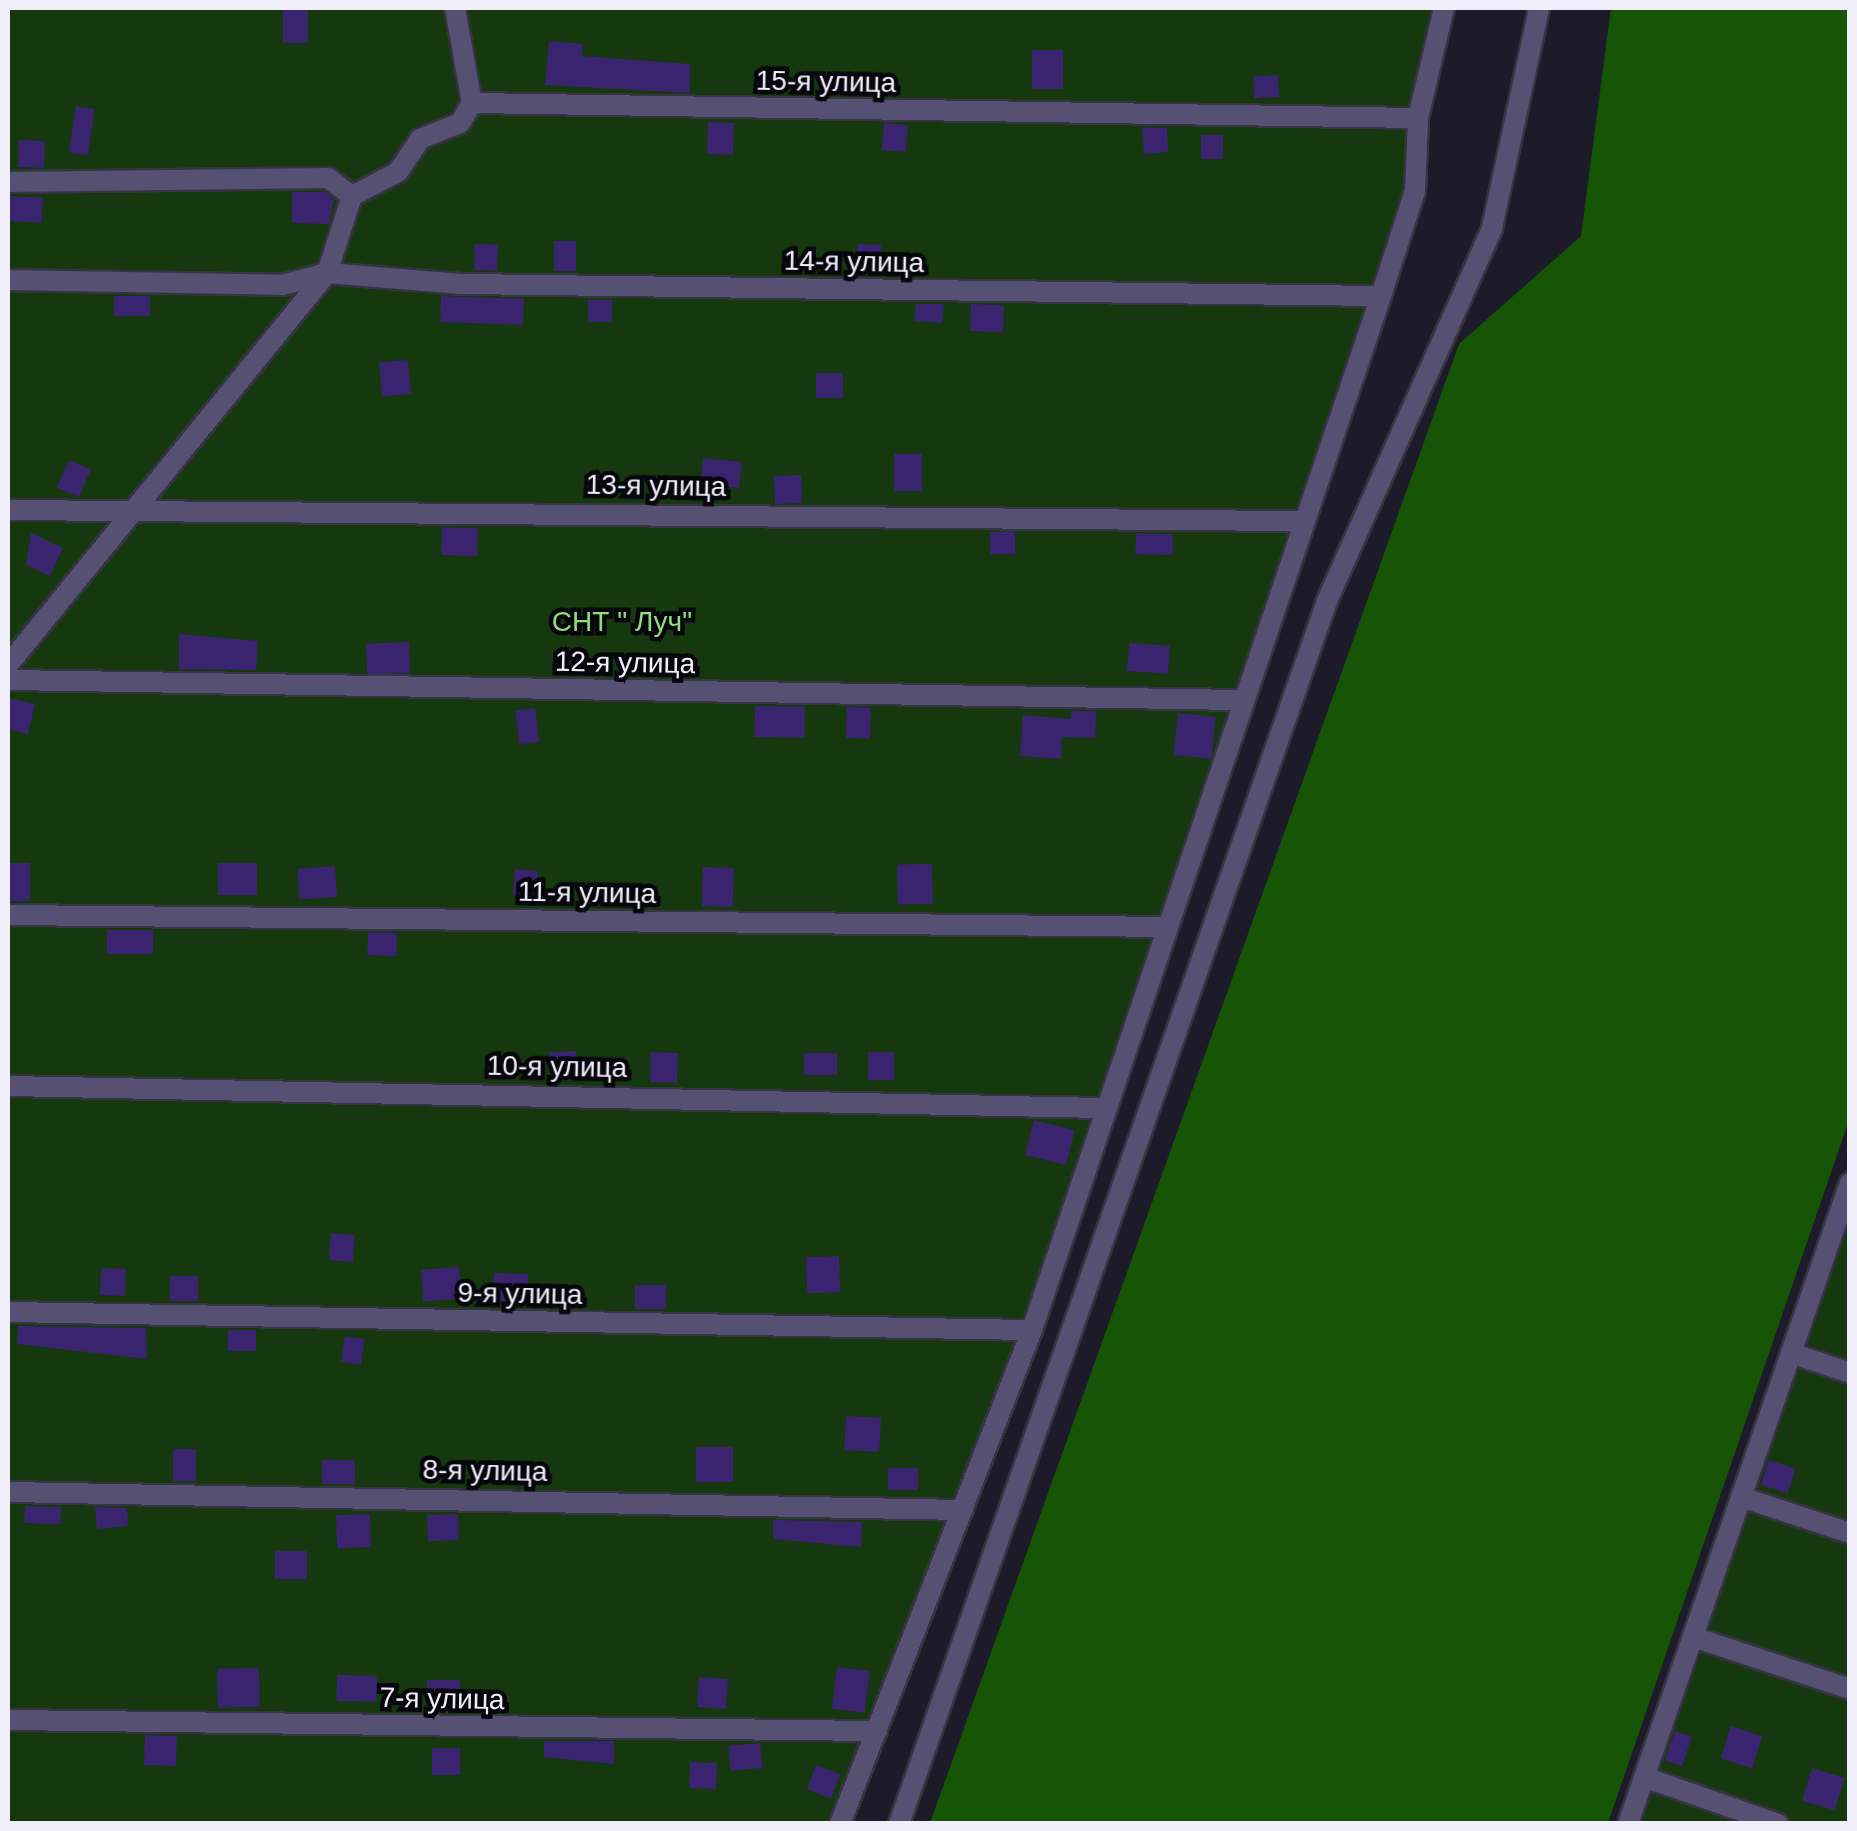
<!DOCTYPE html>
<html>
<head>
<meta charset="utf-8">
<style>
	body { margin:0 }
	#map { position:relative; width:1857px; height:1831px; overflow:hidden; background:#1d1a29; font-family:Arial,sans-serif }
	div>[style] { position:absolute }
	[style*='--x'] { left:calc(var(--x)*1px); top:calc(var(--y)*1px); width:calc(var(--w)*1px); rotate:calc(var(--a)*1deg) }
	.green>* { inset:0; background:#15380e }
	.forest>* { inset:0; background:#155505 }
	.building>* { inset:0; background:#3a2470; transform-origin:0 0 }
	.roads { filter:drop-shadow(2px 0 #363442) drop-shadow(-2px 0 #363442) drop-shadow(0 2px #363442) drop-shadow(0 -2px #363442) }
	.minor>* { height:20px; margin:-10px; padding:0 10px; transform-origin:10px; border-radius:10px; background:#565173 }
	span { translate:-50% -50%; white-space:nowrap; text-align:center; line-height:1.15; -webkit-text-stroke:9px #07060c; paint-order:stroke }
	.street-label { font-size:28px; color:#f0eff9 }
	.park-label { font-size:28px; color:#8ddf7e }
	.frame { position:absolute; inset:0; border:10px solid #f0eff9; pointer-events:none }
</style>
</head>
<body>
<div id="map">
	<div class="green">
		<div style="clip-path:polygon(8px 8px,1447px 8px,1424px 112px,1423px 185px,1033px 1333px,849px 1823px,8px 1824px)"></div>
		<div style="clip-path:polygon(1849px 1159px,1849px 1823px,1622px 1823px)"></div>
	</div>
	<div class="forest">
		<div style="clip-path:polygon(1611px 8px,1849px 8px,1850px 1117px,1608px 1823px,930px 1823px,1459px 344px,1581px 236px)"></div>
	</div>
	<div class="building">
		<div style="left:283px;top:8px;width:25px;height:35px"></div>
		<div style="clip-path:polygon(549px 41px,583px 44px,582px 56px,690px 64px,690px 93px,545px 85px)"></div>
		<div style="left:1032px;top:50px;width:31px;height:39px"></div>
		<div style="left:1278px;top:75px;width:22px;height:25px;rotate:87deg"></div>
		<div style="left:76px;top:106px;width:19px;height:47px;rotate:9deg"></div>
		<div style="left:708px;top:122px;width:26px;height:32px;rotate:2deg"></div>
		<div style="left:884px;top:123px;width:24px;height:27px;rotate:5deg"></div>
		<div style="clip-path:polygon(1142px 127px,1167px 128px,1168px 152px,1144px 154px)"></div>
		<div style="left:1201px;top:135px;width:22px;height:24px"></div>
		<div style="left:19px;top:140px;width:26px;height:27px;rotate:2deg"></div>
		<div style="clip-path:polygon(292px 192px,324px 192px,334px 199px,329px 224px,292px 223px)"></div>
		<div style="left:9px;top:196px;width:34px;height:25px;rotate:3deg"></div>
		<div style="left:554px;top:241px;width:22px;height:30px"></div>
		<div style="left:475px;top:244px;width:23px;height:26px;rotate:2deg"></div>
		<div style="left:857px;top:244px;width:24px;height:29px;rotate:2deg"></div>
		<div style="left:114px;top:296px;width:36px;height:20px"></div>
		<div style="left:441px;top:296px;width:83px;height:26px;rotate:2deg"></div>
		<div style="left:588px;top:300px;width:24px;height:22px"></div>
		<div style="clip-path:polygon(916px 304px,944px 304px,942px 323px,914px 321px)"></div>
		<div style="left:971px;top:304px;width:33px;height:27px;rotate:2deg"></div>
		<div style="left:408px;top:360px;width:34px;height:29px;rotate:85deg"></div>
		<div style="left:816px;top:373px;width:27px;height:25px"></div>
		<div style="left:894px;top:454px;width:28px;height:37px"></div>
		<div style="left:703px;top:458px;width:39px;height:26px;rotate:6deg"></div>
		<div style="left:69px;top:460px;width:24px;height:30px;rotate:24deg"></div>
		<div style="left:801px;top:475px;width:28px;height:27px;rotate:88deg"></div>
		<div style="left:442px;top:527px;width:36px;height:28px;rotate:2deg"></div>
		<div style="left:990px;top:532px;width:25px;height:22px"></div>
		<div style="clip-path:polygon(31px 533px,63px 548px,50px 576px,26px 565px)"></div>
		<div style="left:1136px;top:533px;width:37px;height:21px;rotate:2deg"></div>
		<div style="clip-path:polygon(179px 634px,258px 641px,256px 670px,179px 669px)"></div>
		<div style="left:409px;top:642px;width:31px;height:43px;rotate:88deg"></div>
		<div style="left:1129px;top:643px;width:41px;height:28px;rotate:4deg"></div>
		<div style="clip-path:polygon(8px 698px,35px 704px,28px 734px,8px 729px)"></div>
		<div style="left:755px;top:706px;width:50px;height:31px;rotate:1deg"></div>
		<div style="left:847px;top:707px;width:24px;height:31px;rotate:2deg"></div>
		<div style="left:535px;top:708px;width:34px;height:20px;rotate:83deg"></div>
		<div style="clip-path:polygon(1071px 711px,1096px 711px,1095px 738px,1062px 737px,1061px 759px,1020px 756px,1023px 715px,1071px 719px)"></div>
		<div style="left:1178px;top:713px;width:38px;height:42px;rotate:6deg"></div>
		<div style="left:8px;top:863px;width:22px;height:38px"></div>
		<div style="left:257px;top:863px;width:32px;height:39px;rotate:90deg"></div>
		<div style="left:932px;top:864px;width:40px;height:35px;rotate:89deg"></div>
		<div style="left:335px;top:866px;width:31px;height:38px;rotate:86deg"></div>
		<div style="left:703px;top:867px;width:31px;height:39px;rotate:2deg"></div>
		<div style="left:515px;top:869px;width:23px;height:27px;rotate:5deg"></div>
		<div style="left:107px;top:930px;width:46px;height:24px"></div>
		<div style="left:368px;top:932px;width:29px;height:23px;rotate:2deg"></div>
		<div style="left:576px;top:1051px;width:29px;height:27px;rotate:88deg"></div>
		<div style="left:651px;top:1052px;width:27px;height:30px;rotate:2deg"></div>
		<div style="left:868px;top:1052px;width:26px;height:28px"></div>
		<div style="left:837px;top:1053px;width:22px;height:33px;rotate:90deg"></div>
		<div style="left:1034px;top:1120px;width:42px;height:36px;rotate:14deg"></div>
		<div style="left:331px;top:1233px;width:24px;height:27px;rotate:5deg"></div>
		<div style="left:839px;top:1256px;width:36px;height:33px;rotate:88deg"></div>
		<div style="left:459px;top:1267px;width:32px;height:38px;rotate:86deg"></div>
		<div style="left:101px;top:1268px;width:25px;height:27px;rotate:2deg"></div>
		<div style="left:494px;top:1273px;width:34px;height:28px;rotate:2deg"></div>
		<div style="left:170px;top:1276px;width:28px;height:25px"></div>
		<div style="left:635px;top:1285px;width:31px;height:24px"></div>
		<div style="clip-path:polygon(18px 1326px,146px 1328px,147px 1359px,17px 1344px)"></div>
		<div style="left:228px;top:1330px;width:28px;height:21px"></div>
		<div style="left:345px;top:1336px;width:20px;height:26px;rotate:9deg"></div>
		<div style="left:846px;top:1416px;width:35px;height:34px;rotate:3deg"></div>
		<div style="left:696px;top:1447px;width:37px;height:35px"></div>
		<div style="left:173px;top:1449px;width:23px;height:32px"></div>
		<div style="left:322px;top:1460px;width:33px;height:24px"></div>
		<div style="left:1769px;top:1460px;width:28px;height:26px;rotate:18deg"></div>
		<div style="left:888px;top:1468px;width:30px;height:22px"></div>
		<div style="left:25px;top:1506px;width:36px;height:17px;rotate:2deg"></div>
		<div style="clip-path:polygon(95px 1507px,127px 1508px,128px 1526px,97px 1529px)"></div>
		<div style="left:370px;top:1514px;width:33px;height:34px;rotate:88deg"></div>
		<div style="left:458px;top:1514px;width:26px;height:31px;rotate:88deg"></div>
		<div style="clip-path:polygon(773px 1520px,862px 1522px,861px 1547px,773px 1539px)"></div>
		<div style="left:275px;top:1551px;width:32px;height:28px"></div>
		<div style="left:837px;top:1667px;width:33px;height:42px;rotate:7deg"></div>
		<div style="left:259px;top:1668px;width:39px;height:42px;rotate:89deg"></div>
		<div style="left:337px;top:1675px;width:40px;height:26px;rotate:1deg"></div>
		<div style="left:699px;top:1677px;width:29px;height:30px;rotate:4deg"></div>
		<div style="left:427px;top:1680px;width:33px;height:29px"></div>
		<div style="left:1731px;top:1726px;width:33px;height:34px;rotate:18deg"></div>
		<div style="left:1675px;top:1731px;width:18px;height:31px;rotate:19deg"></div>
		<div style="left:145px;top:1735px;width:32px;height:30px;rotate:2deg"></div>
		<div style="clip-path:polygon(544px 1741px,614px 1741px,614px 1764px,544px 1757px)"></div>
		<div style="left:760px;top:1743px;width:25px;height:32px;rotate:85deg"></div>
		<div style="left:432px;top:1748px;width:28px;height:27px"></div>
		<div style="left:690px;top:1762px;width:27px;height:26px;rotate:2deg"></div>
		<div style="left:816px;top:1765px;width:26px;height:26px;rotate:21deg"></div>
		<div style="left:1812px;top:1768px;width:34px;height:34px;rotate:17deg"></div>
	</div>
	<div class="roads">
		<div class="minor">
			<div style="--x:455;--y:8;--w:97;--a:79.9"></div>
			<div style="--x:8;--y:182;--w:320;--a:-0.7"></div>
			<div style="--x:328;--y:178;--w:30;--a:37"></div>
			<div style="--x:8;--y:280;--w:274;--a:1"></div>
			<div style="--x:282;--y:285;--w:47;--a:-14.9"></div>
			<div style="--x:327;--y:273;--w:135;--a:4.7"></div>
			<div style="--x:462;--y:284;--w:919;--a:0.75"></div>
			<div style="--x:8;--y:510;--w:1295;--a:0.49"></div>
			<div style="--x:8;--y:665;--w:505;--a:-50.86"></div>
			<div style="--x:327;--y:273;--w:81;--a:-72"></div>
			<div style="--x:352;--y:196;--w:52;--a:-27.6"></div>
			<div style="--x:398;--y:172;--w:40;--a:-56"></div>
			<div style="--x:420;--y:139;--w:43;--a:-21.8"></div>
			<div style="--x:460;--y:123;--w:23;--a:-59"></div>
			<div style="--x:472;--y:103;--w:946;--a:0.91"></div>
			<div style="--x:8;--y:680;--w:1233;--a:0.93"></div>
			<div style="--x:8;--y:915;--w:1158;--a:0.59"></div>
			<div style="--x:8;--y:1086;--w:1098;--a:1.15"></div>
			<div style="--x:8;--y:1312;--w:1024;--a:1.01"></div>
			<div style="--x:1791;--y:1353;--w:62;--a:18.7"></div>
			<div style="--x:8;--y:1492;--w:955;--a:1.08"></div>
			<div style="--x:1741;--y:1497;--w:115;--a:18.3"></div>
			<div style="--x:1693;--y:1637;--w:165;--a:18.3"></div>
			<div style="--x:8;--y:1720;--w:869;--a:0.73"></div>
			<div style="--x:1644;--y:1777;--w:142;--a:19.3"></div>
			<div style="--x:840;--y:1824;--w:530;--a:-68.76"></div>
			<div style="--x:1032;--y:1330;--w:1091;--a:-71.35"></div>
			<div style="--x:1381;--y:296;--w:110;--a:-72.1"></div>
			<div style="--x:1415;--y:191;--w:73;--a:-87.6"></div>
			<div style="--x:1418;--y:118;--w:113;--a:-76.7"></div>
			<div style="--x:899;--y:1824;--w:1296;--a:-70.71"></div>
			<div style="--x:1327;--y:601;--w:408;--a:-66.1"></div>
			<div style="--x:1492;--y:228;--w:225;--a:-77.9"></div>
			<div style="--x:1628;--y:1824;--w:678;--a:-70.9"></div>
		</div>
	</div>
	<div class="street-label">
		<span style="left:826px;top:82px;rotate:1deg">15-я улица</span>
		<span style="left:854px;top:262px;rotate:1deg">14-я улица</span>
		<span style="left:656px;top:486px;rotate:1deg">13-я улица</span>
		<span style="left:625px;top:663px;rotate:1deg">12-я улица</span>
		<span style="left:587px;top:893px;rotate:1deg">11-я улица</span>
		<span style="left:557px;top:1067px;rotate:1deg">10-я улица</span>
		<span style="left:520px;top:1294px;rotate:1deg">9-я улица</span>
		<span style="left:485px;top:1471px;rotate:1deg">8-я улица</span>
		<span style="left:442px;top:1699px;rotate:1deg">7-я улица</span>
	</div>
	<div class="park-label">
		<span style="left:622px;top:622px">СНТ " Луч"</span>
	</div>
	<div class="frame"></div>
</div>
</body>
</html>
